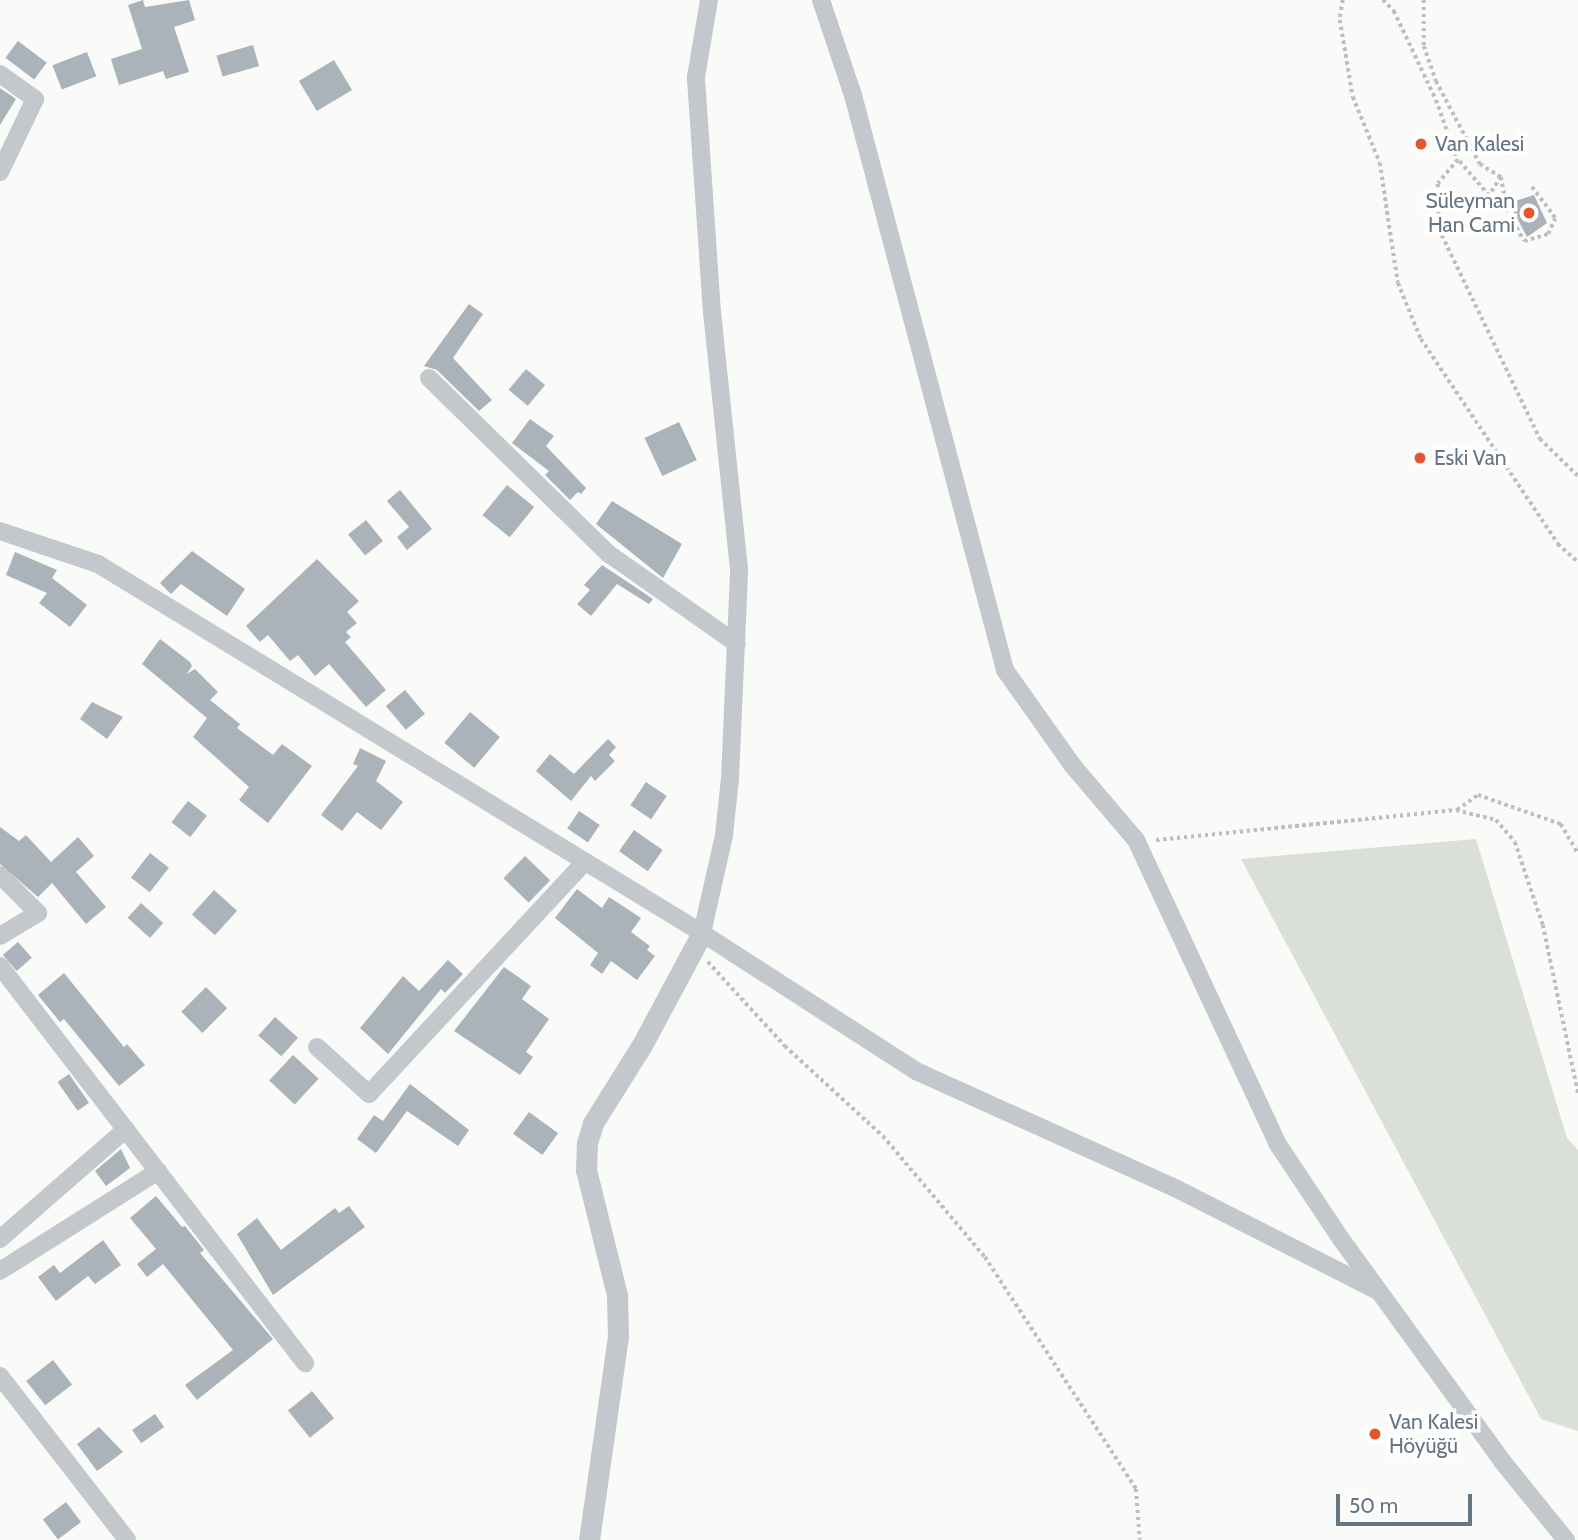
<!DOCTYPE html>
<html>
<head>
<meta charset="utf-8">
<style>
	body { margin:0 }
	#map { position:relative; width:1578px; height:1540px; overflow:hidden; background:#fafaf8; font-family:Cabin,sans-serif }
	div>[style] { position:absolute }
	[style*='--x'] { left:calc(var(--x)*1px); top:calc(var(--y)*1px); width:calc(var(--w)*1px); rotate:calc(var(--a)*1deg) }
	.green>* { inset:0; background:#dadfd7 }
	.building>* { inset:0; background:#aab3b9; transform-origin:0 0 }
	.path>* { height:3.5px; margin-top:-1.75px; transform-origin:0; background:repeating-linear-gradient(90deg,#bbbfc2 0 3.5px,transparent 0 7px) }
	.minor>* { height:18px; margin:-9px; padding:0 9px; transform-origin:9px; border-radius:9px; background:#c3c8cc }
	.tertiary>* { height:21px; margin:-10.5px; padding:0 10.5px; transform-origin:10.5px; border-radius:10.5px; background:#c3c8cc }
	.dots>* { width:19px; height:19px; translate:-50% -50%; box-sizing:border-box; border:4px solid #fff; border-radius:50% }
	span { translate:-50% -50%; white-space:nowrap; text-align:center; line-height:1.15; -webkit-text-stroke:7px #fff; paint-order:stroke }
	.poi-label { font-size:21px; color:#657683 }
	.left { translate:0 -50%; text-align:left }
	.right { translate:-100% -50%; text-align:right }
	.scale { position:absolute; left:1336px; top:1494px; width:136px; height:32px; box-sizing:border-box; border:4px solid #657683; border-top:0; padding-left:9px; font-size:21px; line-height:24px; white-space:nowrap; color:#657683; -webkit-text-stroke:5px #fff; paint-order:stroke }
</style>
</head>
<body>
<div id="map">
	<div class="green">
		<div style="clip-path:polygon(1476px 839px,1567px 1138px,1578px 1150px,1578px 1431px,1541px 1419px,1241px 859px)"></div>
	</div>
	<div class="building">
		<div style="clip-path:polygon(143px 0,145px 7px,189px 0,195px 20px,174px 27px,189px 72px,166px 79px,163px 71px,119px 85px,111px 59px,142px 49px,128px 5px)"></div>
		<div style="left:18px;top:41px;width:36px;height:21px;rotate:37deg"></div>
		<div style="left:253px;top:45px;width:22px;height:38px;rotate:74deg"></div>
		<div style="left:87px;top:52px;width:26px;height:37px;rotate:69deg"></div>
		<div style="left:334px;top:60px;width:35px;height:41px;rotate:59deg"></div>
		<div style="clip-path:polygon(0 88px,16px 99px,0 125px)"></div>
		<div style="clip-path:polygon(1534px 195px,1547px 223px,1527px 237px,1509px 203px)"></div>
		<div style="clip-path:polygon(469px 304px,483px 314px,453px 358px,492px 400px,479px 411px,437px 370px,424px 366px)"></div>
		<div style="left:526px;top:369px;width:25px;height:27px;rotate:40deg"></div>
		<div style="clip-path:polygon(530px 419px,554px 436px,546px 446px,586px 488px,581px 494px,578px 492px,570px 500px,545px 475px,549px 471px,512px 443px)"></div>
		<div style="left:679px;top:422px;width:42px;height:38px;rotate:65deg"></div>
		<div style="left:507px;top:485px;width:35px;height:39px;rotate:39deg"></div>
		<div style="clip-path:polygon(400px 490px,432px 529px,407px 550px,397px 537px,409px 527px,387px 501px)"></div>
		<div style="clip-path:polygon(612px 501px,682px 544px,663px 578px,596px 524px)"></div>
		<div style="left:366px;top:520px;width:27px;height:23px;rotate:51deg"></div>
		<div style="clip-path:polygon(192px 551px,245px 589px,227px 616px,181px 584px,171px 594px,160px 583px)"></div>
		<div style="clip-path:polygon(15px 552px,57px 570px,52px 578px,87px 605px,70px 627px,39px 603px,47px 593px,6px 575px)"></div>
		<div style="clip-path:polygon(317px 559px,359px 601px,347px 612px,357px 623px,346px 632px,351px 637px,345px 642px,386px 690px,366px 707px,329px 664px,315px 676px,298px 655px,290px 661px,268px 635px,260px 642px,246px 626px)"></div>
		<div style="clip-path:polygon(602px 565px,653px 599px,649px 604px,617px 584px,591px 616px,577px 604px,590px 590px,584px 585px)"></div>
		<div style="clip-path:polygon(160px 639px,190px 662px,192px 666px,187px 674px,195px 669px,218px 692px,210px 700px,240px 724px,237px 728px,273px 755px,282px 744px,312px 766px,268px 823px,239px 800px,249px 787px,193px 737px,207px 718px,142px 664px)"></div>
		<div style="left:405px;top:690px;width:31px;height:25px;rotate:50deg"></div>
		<div style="clip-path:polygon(92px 702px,123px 717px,107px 739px,80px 719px)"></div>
		<div style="left:470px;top:712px;width:39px;height:40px;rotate:40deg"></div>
		<div style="clip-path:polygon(608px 739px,616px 747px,609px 755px,615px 761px,595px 781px,591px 776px,571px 801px,536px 771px,550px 754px,574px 774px)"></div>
		<div style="clip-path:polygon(360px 748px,386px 761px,376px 781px,403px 802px,381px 830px,357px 812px,342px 831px,321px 815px,358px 766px,353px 764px)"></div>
		<div style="left:646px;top:782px;width:25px;height:28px;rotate:34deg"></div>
		<div style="left:188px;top:801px;width:24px;height:27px;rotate:38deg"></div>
		<div style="left:579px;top:811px;width:25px;height:21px;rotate:34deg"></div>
		<div style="clip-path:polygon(0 827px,19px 841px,26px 835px,51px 862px,78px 837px,94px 856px,76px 872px,106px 907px,86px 924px,52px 883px,38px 897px,0 864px)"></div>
		<div style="left:634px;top:830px;width:35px;height:26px;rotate:35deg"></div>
		<div style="left:150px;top:853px;width:24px;height:31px;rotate:38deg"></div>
		<div style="left:525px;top:856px;width:35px;height:31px;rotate:44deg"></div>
		<div style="clip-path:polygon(577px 889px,602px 908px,609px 897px,641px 918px,631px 932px,650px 946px,647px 950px,655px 956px,637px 980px,611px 961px,602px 974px,590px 965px,598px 953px,555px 918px)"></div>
		<div style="left:214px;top:890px;width:31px;height:33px;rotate:42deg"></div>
		<div style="left:141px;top:903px;width:30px;height:20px;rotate:42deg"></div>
		<div style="left:18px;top:942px;width:21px;height:20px;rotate:49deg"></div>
		<div style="clip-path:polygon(448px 960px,463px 974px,445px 993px,441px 989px,388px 1054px,360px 1028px,403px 976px,419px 991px)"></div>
		<div style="clip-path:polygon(504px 967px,531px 986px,522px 999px,549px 1019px,526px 1052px,533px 1057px,520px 1075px,454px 1031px)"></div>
		<div style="clip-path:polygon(64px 973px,124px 1047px,127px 1044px,145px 1065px,119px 1086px,64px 1019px,60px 1022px,38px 995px)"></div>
		<div style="left:206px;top:987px;width:30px;height:35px;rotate:45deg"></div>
		<div style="left:275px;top:1017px;width:31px;height:25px;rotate:42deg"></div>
		<div style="left:293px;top:1055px;width:35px;height:35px;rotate:43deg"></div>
		<div style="left:69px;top:1074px;width:35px;height:14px;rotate:55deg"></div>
		<div style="clip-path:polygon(410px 1084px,469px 1130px,458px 1146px,407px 1111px,376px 1153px,357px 1139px,374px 1115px,383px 1121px)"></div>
		<div style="left:529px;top:1112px;width:36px;height:27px;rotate:36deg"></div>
		<div style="clip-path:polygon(121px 1149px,130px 1168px,106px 1186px,95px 1171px)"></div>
		<div style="clip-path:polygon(156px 1196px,182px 1227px,185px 1226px,204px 1250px,200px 1253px,273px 1339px,197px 1400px,185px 1385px,233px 1350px,163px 1264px,147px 1277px,137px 1264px,156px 1249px,130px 1218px)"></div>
		<div style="clip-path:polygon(349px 1206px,365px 1227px,273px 1295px,237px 1234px,257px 1218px,281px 1250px,335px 1208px,339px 1213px)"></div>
		<div style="clip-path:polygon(103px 1240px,121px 1265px,95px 1284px,88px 1276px,56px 1301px,38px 1277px,54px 1265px,60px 1273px)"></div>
		<div style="left:53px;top:1360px;width:31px;height:34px;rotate:52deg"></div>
		<div style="left:312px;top:1391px;width:35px;height:31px;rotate:51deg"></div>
		<div style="left:155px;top:1414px;width:16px;height:28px;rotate:55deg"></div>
		<div style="clip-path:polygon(99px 1427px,123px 1452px,97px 1471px,77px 1444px)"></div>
		<div style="left:66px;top:1502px;width:25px;height:29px;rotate:53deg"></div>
	</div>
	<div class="path">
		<div style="--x:1343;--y:0;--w:20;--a:99"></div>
		<div style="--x:1340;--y:20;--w:78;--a:80.4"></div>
		<div style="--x:1353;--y:97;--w:71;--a:67.8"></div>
		<div style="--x:1380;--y:163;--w:121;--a:81.5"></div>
		<div style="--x:1398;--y:283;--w:61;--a:67.7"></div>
		<div style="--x:1421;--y:339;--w:247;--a:56.2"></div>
		<div style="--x:1558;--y:544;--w:27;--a:42"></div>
		<div style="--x:1383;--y:0;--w:16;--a:45"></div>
		<div style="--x:1394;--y:11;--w:98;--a:64.7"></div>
		<div style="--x:1436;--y:100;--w:64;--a:69.9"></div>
		<div style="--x:1458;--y:160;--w:31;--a:130"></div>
		<div style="--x:1438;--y:184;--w:45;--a:88.7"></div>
		<div style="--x:1439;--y:229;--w:233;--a:64.3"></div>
		<div style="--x:1540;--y:439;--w:53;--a:44.2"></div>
		<div style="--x:1424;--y:0;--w:46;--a:90"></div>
		<div style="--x:1424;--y:46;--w:37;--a:71"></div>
		<div style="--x:1436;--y:81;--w:94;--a:62.1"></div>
		<div style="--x:1480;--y:164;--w:25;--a:32"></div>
		<div style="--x:1501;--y:177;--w:22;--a:122"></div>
		<div style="--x:1489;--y:196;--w:48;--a:-130.7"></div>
		<div style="--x:1501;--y:177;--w:33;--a:79"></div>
		<div style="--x:1507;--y:209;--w:36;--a:62"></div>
		<div style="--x:1524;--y:241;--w:25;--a:-16"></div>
		<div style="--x:1548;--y:234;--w:17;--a:-66"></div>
		<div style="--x:1555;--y:218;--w:39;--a:-127"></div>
		<div style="--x:1457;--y:810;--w:26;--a:-36"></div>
		<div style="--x:1478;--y:795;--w:88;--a:19.3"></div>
		<div style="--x:1561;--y:824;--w:34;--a:60"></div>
		<div style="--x:1156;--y:840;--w:301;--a:-5.7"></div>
		<div style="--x:1456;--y:810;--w:41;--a:14"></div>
		<div style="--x:1496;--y:820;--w:29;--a:49"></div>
		<div style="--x:1515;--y:842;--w:88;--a:71.4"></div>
		<div style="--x:1543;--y:925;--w:172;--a:78.2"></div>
		<div style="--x:708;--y:962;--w:114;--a:47.5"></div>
		<div style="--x:785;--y:1046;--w:133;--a:42.6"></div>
		<div style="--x:883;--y:1136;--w:158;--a:49.9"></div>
		<div style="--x:985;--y:1257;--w:277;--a:56.9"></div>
		<div style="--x:1136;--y:1489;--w:51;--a:85.5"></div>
	</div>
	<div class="minor">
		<div style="--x:821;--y:0;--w:100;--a:71.4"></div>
		<div style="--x:853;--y:95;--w:595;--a:75.19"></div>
		<div style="--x:1005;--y:670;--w:118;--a:54.7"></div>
		<div style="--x:1073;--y:766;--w:97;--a:49.6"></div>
		<div style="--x:1136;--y:840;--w:334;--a:65"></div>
		<div style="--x:1277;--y:1143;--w:115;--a:56.3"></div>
		<div style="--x:1341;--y:1239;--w:274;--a:54"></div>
		<div style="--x:1502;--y:1461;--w:102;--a:51"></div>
		<div style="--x:0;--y:74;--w:43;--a:35.5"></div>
		<div style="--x:35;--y:99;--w:81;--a:115.6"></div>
		<div style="--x:429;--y:378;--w:252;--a:44.4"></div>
		<div style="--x:609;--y:554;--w:156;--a:35.1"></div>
		<div style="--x:0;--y:531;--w:103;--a:18.6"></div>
		<div style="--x:98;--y:564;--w:708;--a:31.42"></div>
		<div style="--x:702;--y:933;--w:255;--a:32.8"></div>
		<div style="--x:916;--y:1071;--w:286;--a:24.3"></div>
		<div style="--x:1177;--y:1189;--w:223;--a:26.9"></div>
		<div style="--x:0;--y:875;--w:54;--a:45"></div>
		<div style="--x:38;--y:913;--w:44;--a:148.8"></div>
		<div style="--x:702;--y:933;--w:100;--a:-77.3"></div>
		<div style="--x:724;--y:835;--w:56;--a:-83.9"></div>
		<div style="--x:730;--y:779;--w:210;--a:-87.5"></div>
		<div style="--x:739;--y:569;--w:257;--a:-96"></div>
		<div style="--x:712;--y:313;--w:237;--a:-93.9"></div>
		<div style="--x:696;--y:77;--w:78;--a:-80.4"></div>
		<div style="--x:0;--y:966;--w:501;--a:52.47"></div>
		<div style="--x:317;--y:1047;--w:70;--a:42.1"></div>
		<div style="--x:369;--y:1094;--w:316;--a:-47.1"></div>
		<div style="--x:0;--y:1239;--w:167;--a:-41.1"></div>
		<div style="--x:0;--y:1271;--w:187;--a:-32.3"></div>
		<div style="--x:0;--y:1376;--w:207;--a:52.2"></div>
	</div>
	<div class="tertiary">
		<div style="--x:589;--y:1540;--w:205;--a:-81.9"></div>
		<div style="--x:618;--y:1337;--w:42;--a:-91.4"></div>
		<div style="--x:617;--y:1295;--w:129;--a:-103.9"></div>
		<div style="--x:586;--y:1170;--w:27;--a:-88"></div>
		<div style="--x:587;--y:1143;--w:21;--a:-73"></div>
		<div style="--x:593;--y:1123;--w:92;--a:-57.9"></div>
		<div style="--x:642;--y:1045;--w:127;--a:-61.8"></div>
	</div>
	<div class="dots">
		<div style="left:1421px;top:144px;background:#e4572e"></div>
		<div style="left:1529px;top:213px;background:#e4572e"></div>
		<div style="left:1420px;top:458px;background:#e4572e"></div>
		<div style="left:1375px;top:1434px;background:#e4572e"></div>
	</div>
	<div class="poi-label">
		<span class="left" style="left:1435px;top:144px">Van Kalesi</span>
		<span class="right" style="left:1515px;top:213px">Süleyman<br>Han Cami</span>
		<span class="left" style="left:1434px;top:458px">Eski Van</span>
		<span class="left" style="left:1389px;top:1434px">Van Kalesi<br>Höyüğü</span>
	</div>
	<div class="scale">50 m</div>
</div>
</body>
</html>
